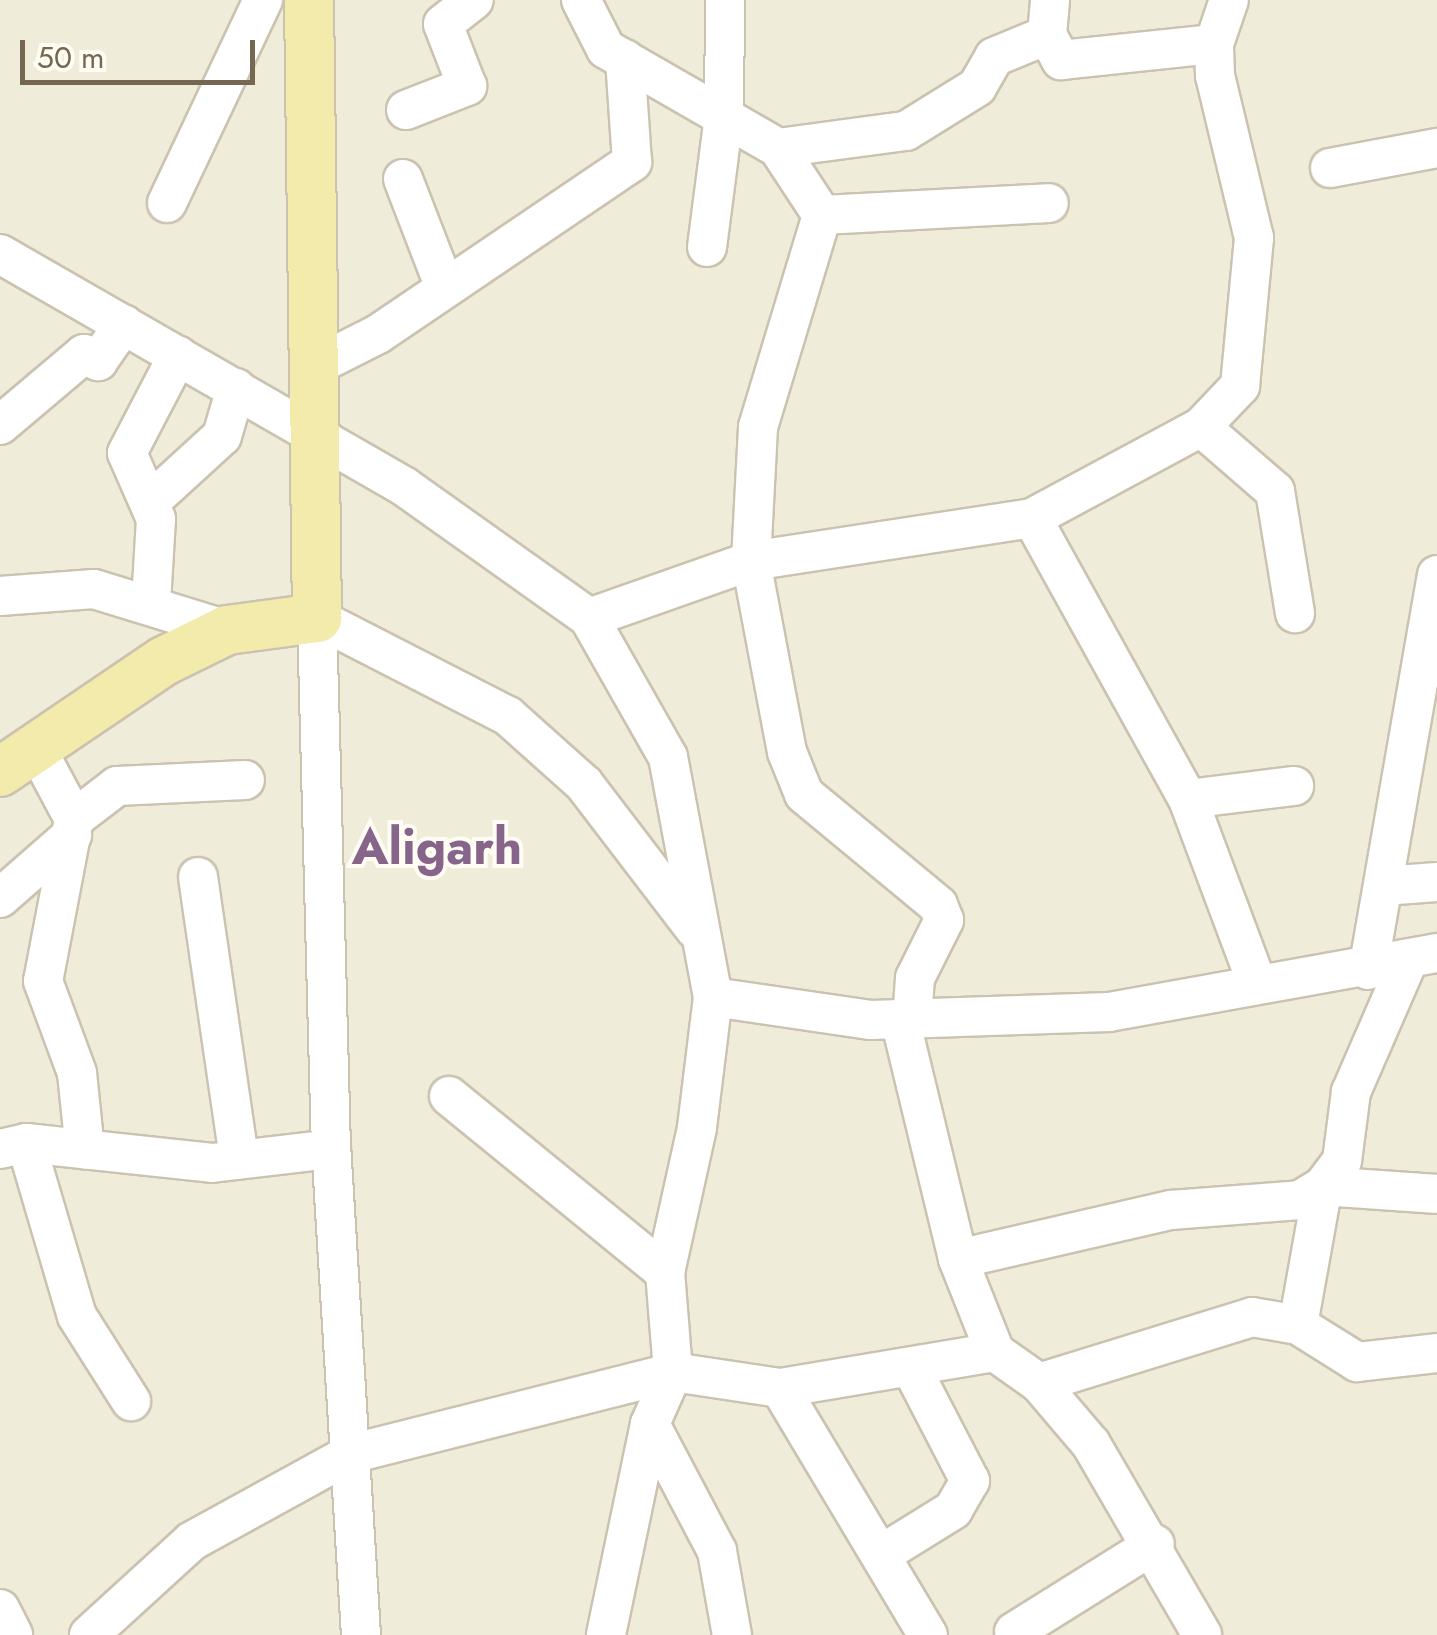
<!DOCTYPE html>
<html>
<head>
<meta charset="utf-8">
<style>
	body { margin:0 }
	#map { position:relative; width:1437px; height:1635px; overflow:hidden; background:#fbf9ed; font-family:Jost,sans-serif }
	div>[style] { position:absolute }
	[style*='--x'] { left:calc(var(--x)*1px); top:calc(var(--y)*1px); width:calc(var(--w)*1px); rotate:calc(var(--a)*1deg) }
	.residential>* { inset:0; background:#efecd9; transform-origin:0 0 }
	.roads { filter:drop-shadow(2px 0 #cbc2b0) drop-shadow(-2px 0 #cbc2b0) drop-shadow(0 2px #cbc2b0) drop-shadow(0 -2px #cbc2b0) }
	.minor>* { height:38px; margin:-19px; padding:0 19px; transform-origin:19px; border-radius:19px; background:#fff }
	.major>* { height:48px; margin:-24px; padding:0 24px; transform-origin:24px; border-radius:24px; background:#f3ebac }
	span { translate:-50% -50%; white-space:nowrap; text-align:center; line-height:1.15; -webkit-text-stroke:8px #fefcf3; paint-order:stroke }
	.town-label { font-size:50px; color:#87658a; font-weight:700 }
	.scale { position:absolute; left:20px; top:40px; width:235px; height:45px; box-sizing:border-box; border:5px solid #756751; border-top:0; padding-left:12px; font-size:30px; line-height:35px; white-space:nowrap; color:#756751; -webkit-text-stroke:8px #fefcf3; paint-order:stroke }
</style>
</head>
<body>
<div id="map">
	<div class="residential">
		<div style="left:0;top:0;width:1437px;height:1635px"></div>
	</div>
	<div class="roads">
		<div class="minor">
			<div style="--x:581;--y:0;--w:55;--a:63"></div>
			<div style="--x:606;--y:49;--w:198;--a:29.9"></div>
			<div style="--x:778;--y:148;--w:80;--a:56.7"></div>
			<div style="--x:1047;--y:35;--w:29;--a:61"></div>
			<div style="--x:1061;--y:60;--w:154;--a:-6"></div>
			<div style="--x:406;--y:110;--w:66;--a:-21.5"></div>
			<div style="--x:467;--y:86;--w:66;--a:-111.2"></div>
			<div style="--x:443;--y:24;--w:39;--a:-38"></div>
			<div style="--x:778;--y:148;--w:129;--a:-7.6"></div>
			<div style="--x:906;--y:131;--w:84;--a:-31.8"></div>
			<div style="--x:977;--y:87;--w:34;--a:-60"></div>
			<div style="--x:994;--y:57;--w:57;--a:-22.5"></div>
			<div style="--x:1047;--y:35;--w:35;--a:-85"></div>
			<div style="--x:1330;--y:168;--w:109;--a:-10.6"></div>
			<div style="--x:403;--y:179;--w:114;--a:68.9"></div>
			<div style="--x:167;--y:203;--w:225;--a:-64.7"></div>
			<div style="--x:707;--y:247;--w:132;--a:-82.6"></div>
			<div style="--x:724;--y:116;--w:116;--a:-89.5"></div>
			<div style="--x:0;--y:254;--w:467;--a:29.9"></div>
			<div style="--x:405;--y:487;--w:226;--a:35.4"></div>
			<div style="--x:589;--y:618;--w:160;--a:60.4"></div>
			<div style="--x:668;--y:757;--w:244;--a:79.4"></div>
			<div style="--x:713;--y:997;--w:132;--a:97"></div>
			<div style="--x:697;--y:1128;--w:148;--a:102.5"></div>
			<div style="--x:665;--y:1272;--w:100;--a:85.4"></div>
			<div style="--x:673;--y:1372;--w:57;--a:113.9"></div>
			<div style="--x:650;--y:1424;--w:216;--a:101.8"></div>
			<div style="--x:313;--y:367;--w:73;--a:-26.9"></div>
			<div style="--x:378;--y:334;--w:307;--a:-34.1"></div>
			<div style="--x:632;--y:162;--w:103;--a:-93.9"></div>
			<div style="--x:0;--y:425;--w:110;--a:-40.2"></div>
			<div style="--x:84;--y:354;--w:16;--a:27"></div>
			<div style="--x:98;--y:361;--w:45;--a:-54.9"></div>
			<div style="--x:1201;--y:427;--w:98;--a:40.9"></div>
			<div style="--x:1275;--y:491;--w:124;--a:80.7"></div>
			<div style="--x:151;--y:501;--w:96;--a:-42.5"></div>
			<div style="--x:222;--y:436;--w:50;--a:-73.7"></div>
			<div style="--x:1032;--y:518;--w:321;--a:61"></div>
			<div style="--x:1188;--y:799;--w:194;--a:69.5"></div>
			<div style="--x:0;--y:596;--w:94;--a:-4.3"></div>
			<div style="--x:94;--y:589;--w:139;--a:17.1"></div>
			<div style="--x:151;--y:603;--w:84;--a:-86.6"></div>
			<div style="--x:156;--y:519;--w:72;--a:-113.7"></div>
			<div style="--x:127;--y:453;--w:110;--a:-62.5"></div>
			<div style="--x:589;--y:618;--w:172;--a:-19.4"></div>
			<div style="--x:751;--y:561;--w:284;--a:-8.7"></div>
			<div style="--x:1032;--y:518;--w:192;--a:-28.3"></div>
			<div style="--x:1201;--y:427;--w:57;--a:-46.4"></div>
			<div style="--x:1240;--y:386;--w:149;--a:-84.6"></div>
			<div style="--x:1254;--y:238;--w:167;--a:-103.5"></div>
			<div style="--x:1215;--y:76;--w:32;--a:-92"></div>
			<div style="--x:1214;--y:44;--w:46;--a:-71.2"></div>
			<div style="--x:34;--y:744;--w:85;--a:61.9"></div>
			<div style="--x:74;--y:819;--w:54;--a:-37.5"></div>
			<div style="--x:117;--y:786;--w:128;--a:-2.7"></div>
			<div style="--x:1188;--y:799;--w:107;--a:-7"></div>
			<div style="--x:74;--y:819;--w:165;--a:100.8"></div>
			<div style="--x:43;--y:981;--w:98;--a:69.7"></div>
			<div style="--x:77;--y:1073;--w:77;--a:84.1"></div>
			<div style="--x:198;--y:877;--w:285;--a:81.7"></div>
			<div style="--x:1383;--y:886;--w:54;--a:-4.2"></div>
			<div style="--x:0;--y:898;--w:96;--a:-41.2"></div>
			<div style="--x:1368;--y:970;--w:401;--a:-80.1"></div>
			<div style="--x:713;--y:997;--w:160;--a:8.3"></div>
			<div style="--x:871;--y:1020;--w:238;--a:-1.9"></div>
			<div style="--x:1109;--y:1012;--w:333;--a:-10.2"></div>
			<div style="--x:900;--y:1019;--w:247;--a:76.4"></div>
			<div style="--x:958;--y:1259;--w:100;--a:68.3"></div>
			<div style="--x:995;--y:1352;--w:54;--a:35.2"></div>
			<div style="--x:1039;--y:1383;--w:80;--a:49.6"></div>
			<div style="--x:1091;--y:1444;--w:221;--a:59.8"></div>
			<div style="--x:912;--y:1019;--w:41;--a:-85.8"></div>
			<div style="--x:915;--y:978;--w:65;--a:-63.4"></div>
			<div style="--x:944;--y:920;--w:16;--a:-112"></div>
			<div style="--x:938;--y:905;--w:174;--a:-140.4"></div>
			<div style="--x:804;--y:794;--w:45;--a:-112"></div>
			<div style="--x:787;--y:752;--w:194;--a:-100.7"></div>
			<div style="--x:751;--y:561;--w:134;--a:-87"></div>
			<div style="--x:758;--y:427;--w:221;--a:-73.2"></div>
			<div style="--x:822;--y:215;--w:227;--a:-3"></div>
			<div style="--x:449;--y:1096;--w:279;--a:39.2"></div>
			<div style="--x:26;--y:1143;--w:180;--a:73.6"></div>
			<div style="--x:77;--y:1316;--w:101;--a:57.6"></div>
			<div style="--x:0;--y:1149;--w:27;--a:-13"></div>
			<div style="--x:26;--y:1143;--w:187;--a:6.1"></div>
			<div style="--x:212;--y:1163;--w:120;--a:-6.7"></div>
			<div style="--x:958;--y:1259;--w:219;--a:-13"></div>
			<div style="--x:1171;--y:1210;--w:129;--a:-4.4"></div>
			<div style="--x:1300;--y:1200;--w:27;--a:-31"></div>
			<div style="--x:1323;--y:1186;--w:31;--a:-53"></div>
			<div style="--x:1342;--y:1161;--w:70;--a:-82.6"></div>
			<div style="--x:1351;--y:1092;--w:143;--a:-66.5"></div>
			<div style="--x:1298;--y:1325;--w:141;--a:-79.8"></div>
			<div style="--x:1323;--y:1186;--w:114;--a:4"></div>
			<div style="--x:1039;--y:1383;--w:223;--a:-17.2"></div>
			<div style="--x:1252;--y:1317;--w:47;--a:9.9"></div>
			<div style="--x:1298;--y:1325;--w:70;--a:32.1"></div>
			<div style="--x:1357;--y:1362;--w:81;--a:-6.4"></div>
			<div style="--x:780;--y:1388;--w:288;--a:59.1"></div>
			<div style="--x:650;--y:1424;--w:144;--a:62.2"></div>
			<div style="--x:717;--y:1551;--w:85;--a:79.9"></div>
			<div style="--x:882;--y:1554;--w:84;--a:-31.8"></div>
			<div style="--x:953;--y:1510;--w:34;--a:-60"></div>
			<div style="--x:970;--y:1481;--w:124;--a:-117.4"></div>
			<div style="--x:0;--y:1609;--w:29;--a:63"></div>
			<div style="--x:1014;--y:1632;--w:166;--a:-32"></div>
			<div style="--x:89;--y:1635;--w:139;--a:-42.4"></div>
			<div style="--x:192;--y:1541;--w:180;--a:-28.8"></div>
			<div style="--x:350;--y:1454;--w:333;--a:-14.2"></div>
			<div style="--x:673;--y:1372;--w:108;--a:8.5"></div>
			<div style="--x:780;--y:1388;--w:218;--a:-9.5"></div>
			<div style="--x:361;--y:1635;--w:487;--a:-93.5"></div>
			<div style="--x:331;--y:1149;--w:531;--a:-91.51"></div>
			<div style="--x:317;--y:618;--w:215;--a:27.2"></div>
			<div style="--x:508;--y:716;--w:102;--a:41.8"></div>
			<div style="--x:584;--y:784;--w:183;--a:52.6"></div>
		</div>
		<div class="major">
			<div style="--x:0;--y:772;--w:198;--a:-34.1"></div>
			<div style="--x:164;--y:661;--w:70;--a:-26.2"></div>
			<div style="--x:227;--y:630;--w:91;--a:-7.6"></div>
			<div style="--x:317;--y:618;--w:618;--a:-90.74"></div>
		</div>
	</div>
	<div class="town-label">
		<span style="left:437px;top:847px">Aligarh</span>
	</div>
	<div class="scale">50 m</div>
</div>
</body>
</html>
